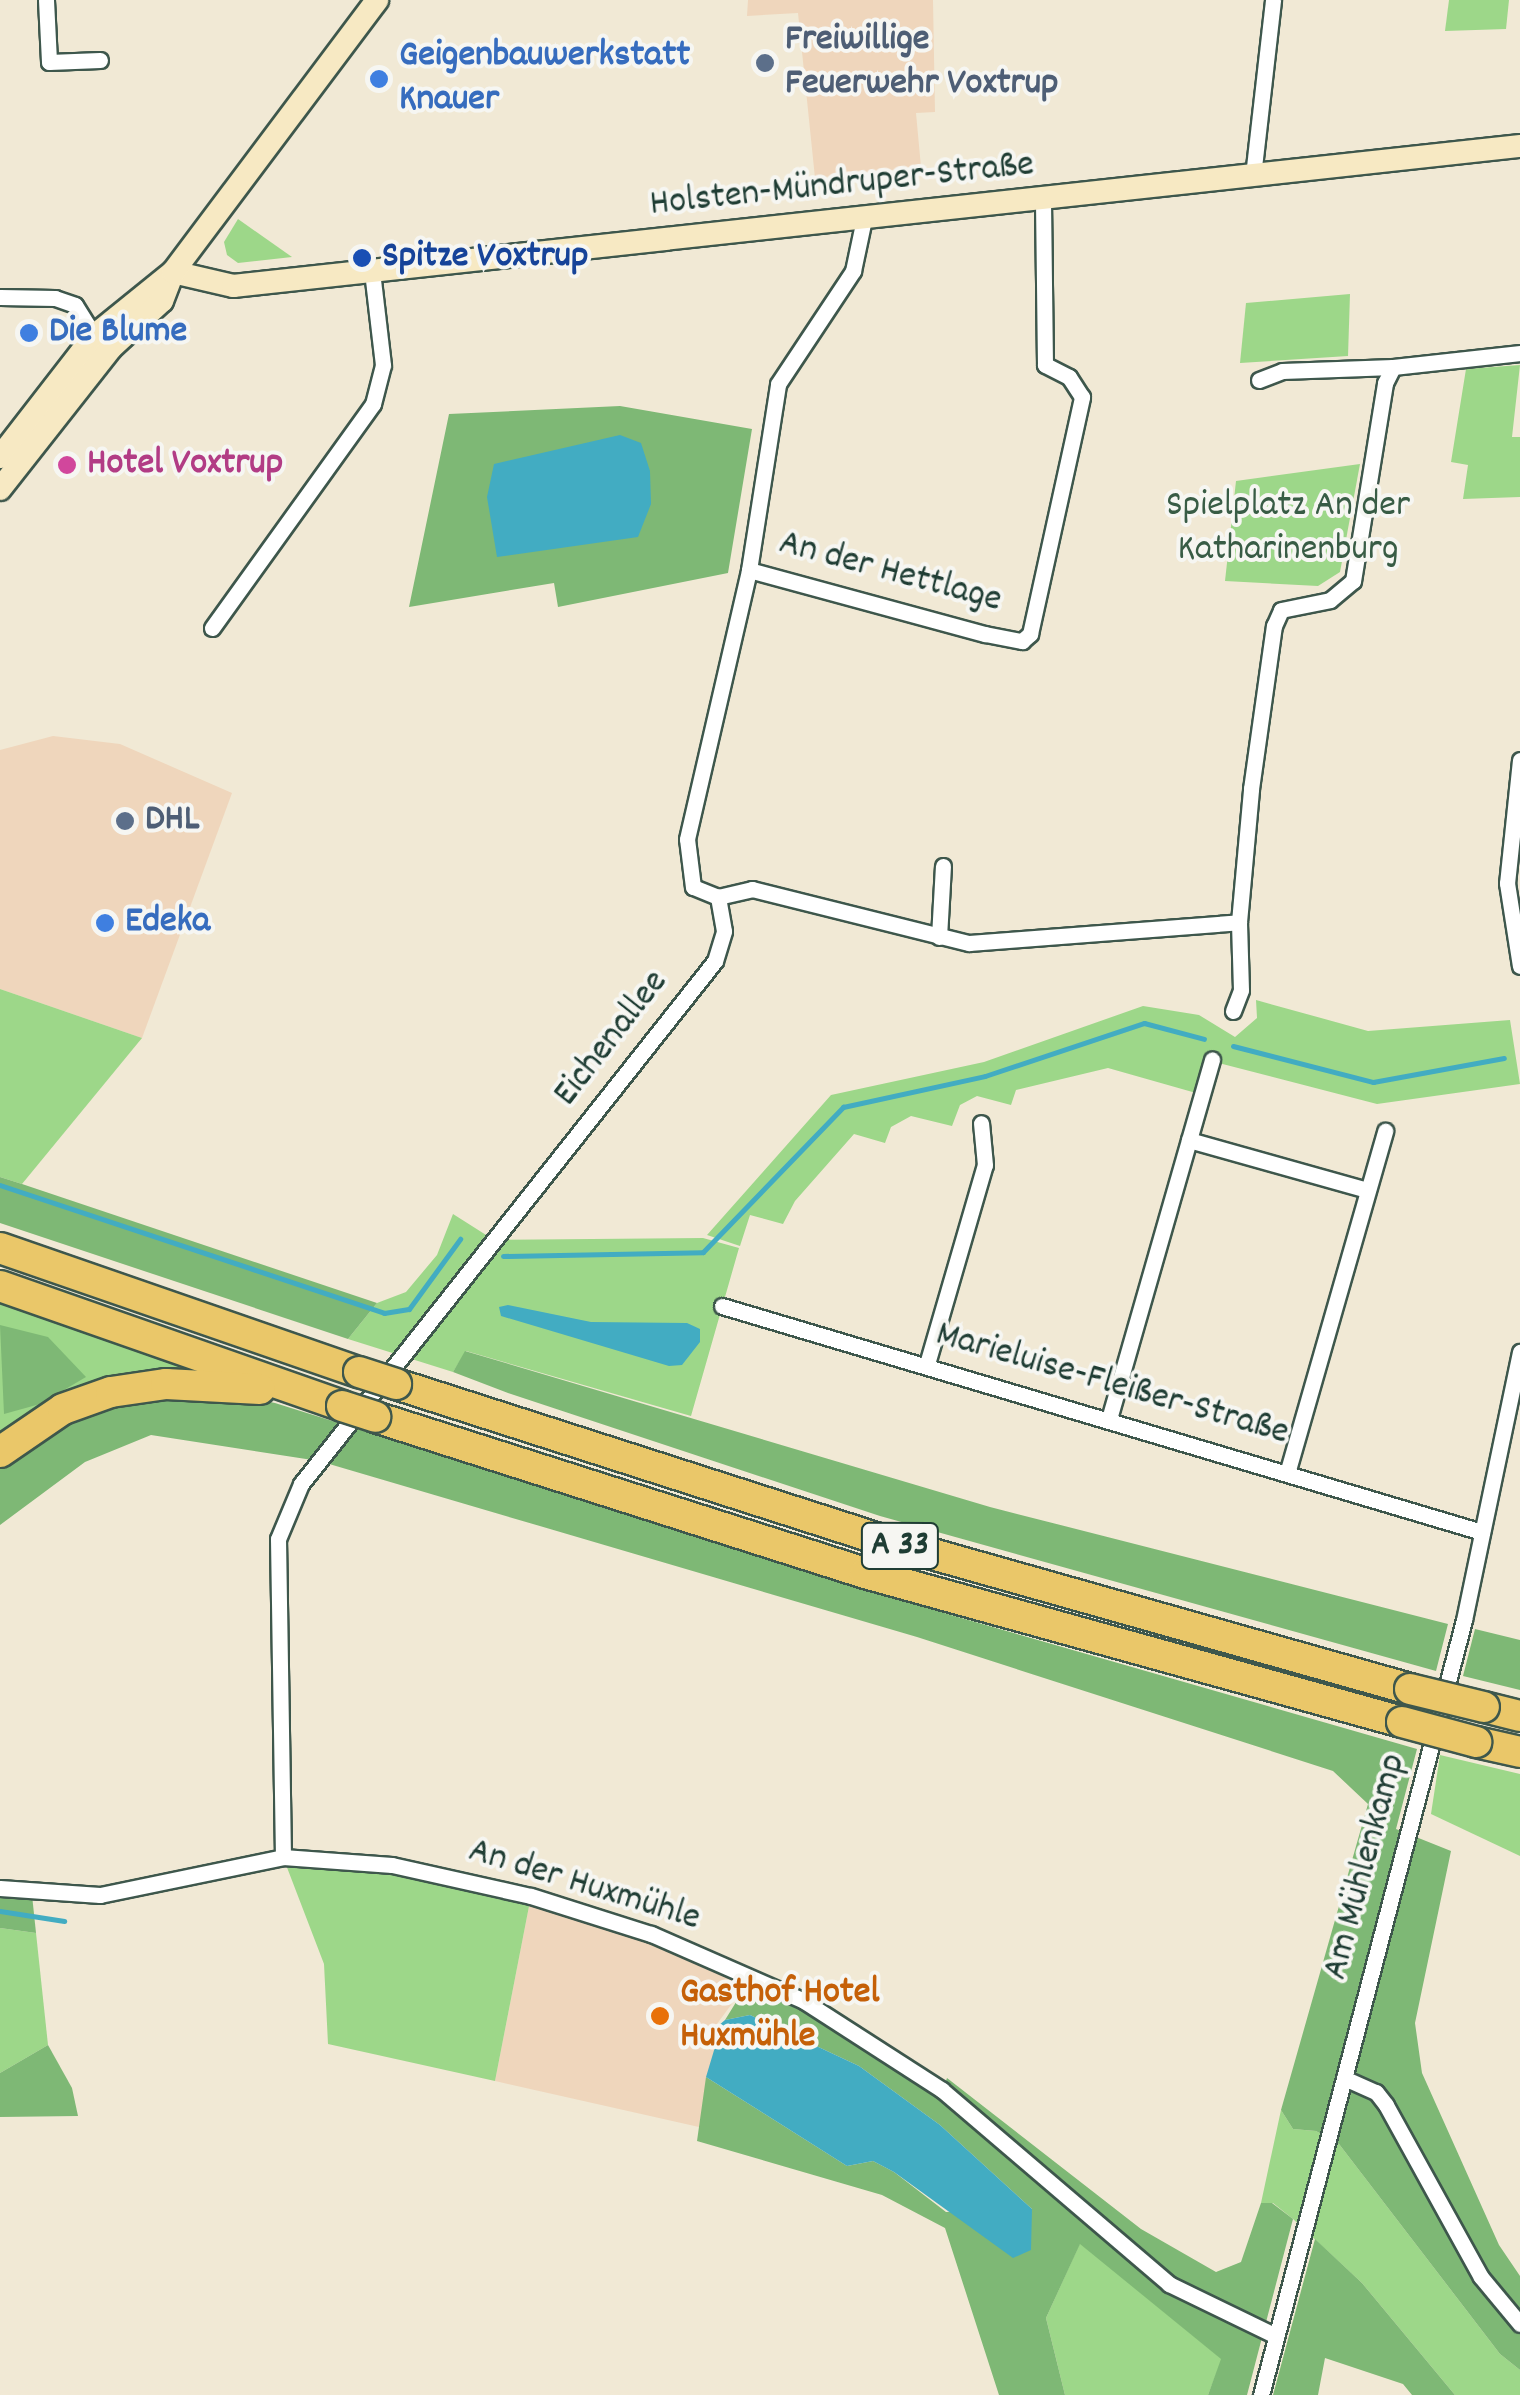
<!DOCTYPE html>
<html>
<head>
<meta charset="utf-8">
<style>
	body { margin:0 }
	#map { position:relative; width:1520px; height:2395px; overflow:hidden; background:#f1e9d5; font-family:Dekko,sans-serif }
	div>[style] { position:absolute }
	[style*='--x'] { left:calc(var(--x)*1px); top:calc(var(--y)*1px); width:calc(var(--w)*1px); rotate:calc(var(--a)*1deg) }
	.built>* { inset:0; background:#efd6bc }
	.green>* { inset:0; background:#9dd789 }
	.forest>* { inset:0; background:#7eb875 }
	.water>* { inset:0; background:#42acc2 }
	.stream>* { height:5px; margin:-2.5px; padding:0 2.5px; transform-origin:2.5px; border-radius:2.5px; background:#42acc2 }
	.roads { filter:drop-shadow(2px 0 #3e574c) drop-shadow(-2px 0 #3e574c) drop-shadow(0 2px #3e574c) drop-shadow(0 -2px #3e574c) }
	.street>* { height:15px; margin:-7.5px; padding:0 7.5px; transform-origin:7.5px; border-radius:7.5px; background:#fff }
	.secondary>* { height:22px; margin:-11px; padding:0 11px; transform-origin:11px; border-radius:11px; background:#f7e9c3 }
	.highway>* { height:30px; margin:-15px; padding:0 15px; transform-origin:15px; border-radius:15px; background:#eac769 }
	.bridges { filter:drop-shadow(2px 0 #3e574c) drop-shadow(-2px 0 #3e574c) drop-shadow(0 2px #3e574c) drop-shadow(0 -2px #3e574c) }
	.highway-bridge>* { height:30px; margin:-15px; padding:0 15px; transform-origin:15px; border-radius:15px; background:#eac769 }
	.dots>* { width:28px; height:28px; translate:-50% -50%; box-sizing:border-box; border:5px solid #f6f6f2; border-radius:50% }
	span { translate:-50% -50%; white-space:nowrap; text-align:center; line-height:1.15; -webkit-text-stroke:8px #f6f6f2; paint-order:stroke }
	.shield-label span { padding:2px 8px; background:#f6f6f2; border:2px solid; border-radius:8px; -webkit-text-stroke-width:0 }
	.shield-label { font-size:35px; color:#1f3d34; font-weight:700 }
	.service-label { font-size:38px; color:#4e5e75; font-weight:700 }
	.left { translate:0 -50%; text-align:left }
	.shop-label { font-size:38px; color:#366cbe; font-weight:700 }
	.street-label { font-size:38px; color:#1f3d34 }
	.transit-label { font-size:38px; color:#164399; font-weight:700 }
	.hotel-label { font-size:38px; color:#b23c85; font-weight:700 }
	.park-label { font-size:38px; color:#385c45 }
	.food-label { font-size:38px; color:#c56008; font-weight:700 }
</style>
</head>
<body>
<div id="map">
	<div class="built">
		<div style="clip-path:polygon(748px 0,933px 0,935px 112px,916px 113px,921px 167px,815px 178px,798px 13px,747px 16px)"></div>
		<div style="clip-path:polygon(53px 736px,120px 744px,232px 793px,142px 1038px,0 989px,0 750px)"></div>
		<div style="clip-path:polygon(531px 1896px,751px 1978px,711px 2032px,715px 2047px,699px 2127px,495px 2081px)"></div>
	</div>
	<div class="green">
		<div style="clip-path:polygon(1449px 0,1509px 0,1506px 29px,1445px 31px)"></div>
		<div style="clip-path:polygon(238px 219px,292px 257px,238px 263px,227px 255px,224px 242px)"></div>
		<div style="clip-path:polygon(1350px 294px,1348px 356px,1240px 363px,1246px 303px)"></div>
		<div style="clip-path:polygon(1520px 365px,1512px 437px,1520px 437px,1520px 497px,1463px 499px,1468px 465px,1451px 462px,1466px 369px)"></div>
		<div style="clip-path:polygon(1360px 464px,1340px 572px,1318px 586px,1225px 581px,1236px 481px)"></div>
		<div style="clip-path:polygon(0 989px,142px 1038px,22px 1184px,0 1177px)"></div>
		<div style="clip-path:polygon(1256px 1000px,1368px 1031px,1510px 1020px,1520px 1084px,1377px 1104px,1207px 1060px,1196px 1093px,1108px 1068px,1016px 1090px,1011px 1105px,977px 1096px,960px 1105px,952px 1126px,911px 1116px,891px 1127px,885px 1143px,854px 1134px,795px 1201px,783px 1224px,750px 1215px,740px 1246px,707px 1235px,831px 1095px,984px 1062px,1143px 1006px,1199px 1015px,1235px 1037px,1257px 1018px)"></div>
		<div style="clip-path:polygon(453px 1214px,494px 1240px,703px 1238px,739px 1248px,691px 1416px,466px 1351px,453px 1372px,348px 1339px,377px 1303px,406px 1292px,437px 1255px)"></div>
		<div style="clip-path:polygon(0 1304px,197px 1372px,0 1438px)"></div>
		<div style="clip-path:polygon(1440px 1755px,1520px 1774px,1520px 1856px,1431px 1814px)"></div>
		<div style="clip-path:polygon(283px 1857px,392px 1865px,531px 1896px,495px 2081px,328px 2044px,324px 1964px)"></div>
		<div style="clip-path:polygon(0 1928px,36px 1933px,48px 2045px,0 2073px)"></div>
		<div style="clip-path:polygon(1281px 2110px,1293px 2129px,1316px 2131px,1339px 2144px,1500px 2354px,1520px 2370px,1520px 2395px,1455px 2395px,1362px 2283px,1293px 2219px,1273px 2203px,1261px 2203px)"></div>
		<div style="clip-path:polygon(1080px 2243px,1222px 2359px,1208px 2395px,1065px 2395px,1046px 2318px)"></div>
	</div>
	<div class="forest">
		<div style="clip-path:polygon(620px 406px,752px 429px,728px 573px,558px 607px,554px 583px,409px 607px,449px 414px)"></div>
		<div style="clip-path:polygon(0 1177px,22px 1184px,377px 1303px,348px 1339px,0 1223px)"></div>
		<div style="clip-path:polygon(0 1325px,48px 1337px,86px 1377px,40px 1404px,4px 1414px)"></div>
		<div style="clip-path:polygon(465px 1351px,990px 1507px,1448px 1624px,1436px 1671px,880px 1516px,508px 1393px,453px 1372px)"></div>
		<div style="clip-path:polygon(214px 1391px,275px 1403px,951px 1615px,1417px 1749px,1396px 1829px,1451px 1851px,1415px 2023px,1422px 2073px,1499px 2245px,1520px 2276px,1520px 2370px,1500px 2354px,1339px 2144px,1316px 2131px,1293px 2129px,1281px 2110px,1368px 1804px,1333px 1771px,917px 1637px,319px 1461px,151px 1435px,85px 1462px,0 1525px,0 1463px,111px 1397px)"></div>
		<div style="clip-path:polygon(1475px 1629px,1520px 1640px,1520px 1690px,1463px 1676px)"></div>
		<div style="clip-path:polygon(0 1888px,32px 1895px,36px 1933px,0 1928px)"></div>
		<div style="clip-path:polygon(751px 1978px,943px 2089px,947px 2078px,1141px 2229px,1216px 2272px,1241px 2262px,1261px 2203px,1272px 2203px,1293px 2219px,1247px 2395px,1208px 2395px,1221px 2359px,1080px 2244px,1046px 2318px,1065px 2395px,999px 2395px,945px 2228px,882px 2195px,697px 2141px,706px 2077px,847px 2166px,873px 2161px,894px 2172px,946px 2212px,1032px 2209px,940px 2125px,859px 2066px,750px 2015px,725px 2020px)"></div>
		<div style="clip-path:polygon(48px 2045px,72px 2088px,78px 2116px,0 2117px,0 2073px)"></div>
		<div style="clip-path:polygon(1315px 2239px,1362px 2283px,1455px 2395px,1412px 2395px,1403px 2384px,1325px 2358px,1318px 2395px,1273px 2395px)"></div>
	</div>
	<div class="water">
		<div style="clip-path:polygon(620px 435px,641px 443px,650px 471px,651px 504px,638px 537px,497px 557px,487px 497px,494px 464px)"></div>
		<div style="clip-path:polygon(508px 1305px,591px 1322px,687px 1323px,700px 1329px,700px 1342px,682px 1365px,669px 1366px,501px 1316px,499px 1307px)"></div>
		<div style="clip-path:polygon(750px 2015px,859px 2066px,940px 2125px,1032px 2209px,1031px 2250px,1013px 2258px,894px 2172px,873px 2161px,847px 2166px,706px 2077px,715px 2047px,711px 2032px,725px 2020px)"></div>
	</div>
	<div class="stream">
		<div style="--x:1233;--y:1046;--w:145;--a:14.4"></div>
		<div style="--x:1373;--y:1082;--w:133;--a:-10.4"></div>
		<div style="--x:0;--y:1185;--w:405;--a:18.4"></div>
		<div style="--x:384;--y:1313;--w:25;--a:-9"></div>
		<div style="--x:409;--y:1309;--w:87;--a:-53.9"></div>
		<div style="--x:503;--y:1256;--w:200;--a:-1.1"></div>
		<div style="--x:703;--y:1252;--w:202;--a:-46"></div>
		<div style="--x:843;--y:1107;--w:145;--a:-12.3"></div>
		<div style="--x:985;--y:1076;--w:168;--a:-18.4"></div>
		<div style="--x:1144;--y:1023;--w:62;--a:14.9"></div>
		<div style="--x:0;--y:1911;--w:65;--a:8.9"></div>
	</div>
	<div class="roads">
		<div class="street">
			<div style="--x:46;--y:0;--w:62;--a:87.2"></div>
			<div style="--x:49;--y:62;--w:51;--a:-2.2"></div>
			<div style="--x:1253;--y:176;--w:177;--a:-83.5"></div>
			<div style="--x:0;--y:297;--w:55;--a:1"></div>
			<div style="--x:55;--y:298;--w:21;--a:19"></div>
			<div style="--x:75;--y:305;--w:36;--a:58"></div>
			<div style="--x:1259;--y:380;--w:25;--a:-21"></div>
			<div style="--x:1282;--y:371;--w:111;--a:-2.1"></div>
			<div style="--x:1393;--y:367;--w:128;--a:-6.3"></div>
			<div style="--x:749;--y:570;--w:245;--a:15.2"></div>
			<div style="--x:985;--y:634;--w:38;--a:11"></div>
			<div style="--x:1022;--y:641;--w:11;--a:-41"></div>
			<div style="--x:1030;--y:634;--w:243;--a:-77.6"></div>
			<div style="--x:1082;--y:397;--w:24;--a:-123"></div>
			<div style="--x:1069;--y:377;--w:27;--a:-153"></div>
			<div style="--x:1045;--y:365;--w:166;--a:-90.7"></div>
			<div style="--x:212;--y:628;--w:276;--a:-54.3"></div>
			<div style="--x:373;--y:404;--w:40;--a:-75.6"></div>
			<div style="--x:383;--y:365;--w:94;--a:-96.7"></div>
			<div style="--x:1520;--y:760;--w:124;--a:96"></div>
			<div style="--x:1507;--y:883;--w:84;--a:81.1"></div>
			<div style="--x:718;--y:897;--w:35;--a:-13"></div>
			<div style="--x:752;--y:889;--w:224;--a:14"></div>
			<div style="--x:969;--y:943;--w:271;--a:-4.4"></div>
			<div style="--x:939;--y:937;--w:71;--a:-86.8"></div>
			<div style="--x:1233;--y:1011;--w:22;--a:-69"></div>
			<div style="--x:1241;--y:990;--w:68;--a:-91.7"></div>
			<div style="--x:1239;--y:922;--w:134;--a:-84.8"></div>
			<div style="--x:1251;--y:789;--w:165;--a:-82"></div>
			<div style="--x:1274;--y:626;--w:17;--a:-66"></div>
			<div style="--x:1281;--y:610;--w:50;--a:-11.5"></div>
			<div style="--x:1330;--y:600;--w:30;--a:-40"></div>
			<div style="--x:1353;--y:581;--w:201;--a:-80.8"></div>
			<div style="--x:1385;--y:383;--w:18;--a:-63"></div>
			<div style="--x:1189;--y:1140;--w:185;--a:15.7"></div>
			<div style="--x:722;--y:1306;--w:793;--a:16.56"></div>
			<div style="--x:927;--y:1364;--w:207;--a:-73.8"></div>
			<div style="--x:985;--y:1165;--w:42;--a:-95.4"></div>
			<div style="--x:1109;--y:1419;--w:374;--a:-74"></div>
			<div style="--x:1288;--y:1470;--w:353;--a:-74"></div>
			<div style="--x:283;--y:1857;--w:318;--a:-90.9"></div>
			<div style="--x:278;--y:1539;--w:60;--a:-67.3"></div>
			<div style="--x:301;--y:1484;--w:667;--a:-51.64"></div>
			<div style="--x:715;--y:961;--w:31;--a:-73"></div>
			<div style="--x:724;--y:931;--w:35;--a:-100"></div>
			<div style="--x:718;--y:897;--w:27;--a:-158"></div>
			<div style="--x:693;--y:887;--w:48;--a:-97.1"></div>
			<div style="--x:687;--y:839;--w:276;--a:-77"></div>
			<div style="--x:749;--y:570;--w:188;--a:-81.1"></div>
			<div style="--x:778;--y:384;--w:136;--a:-56.4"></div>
			<div style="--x:853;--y:271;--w:53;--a:-78.1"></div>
			<div style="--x:0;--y:1888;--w:100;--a:4"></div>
			<div style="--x:100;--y:1895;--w:187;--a:-11.7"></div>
			<div style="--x:283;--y:1857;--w:109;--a:4.2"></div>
			<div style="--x:392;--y:1865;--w:142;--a:12.6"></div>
			<div style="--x:531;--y:1896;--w:126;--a:17.6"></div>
			<div style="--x:651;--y:1934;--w:167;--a:23.6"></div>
			<div style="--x:804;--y:2001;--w:164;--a:32.8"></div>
			<div style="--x:942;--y:2090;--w:299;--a:40.5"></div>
			<div style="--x:1169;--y:2284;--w:119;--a:25.9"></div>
			<div style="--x:1344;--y:2078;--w:35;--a:24"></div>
			<div style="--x:1376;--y:2092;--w:16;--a:52"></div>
			<div style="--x:1386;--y:2105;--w:196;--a:61.1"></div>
			<div style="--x:1481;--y:2277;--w:61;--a:50.3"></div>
			<div style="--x:1261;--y:2395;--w:801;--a:-75.32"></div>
			<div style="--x:1464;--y:1620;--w:274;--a:-78.2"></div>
		</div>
		<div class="secondary">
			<div style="--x:173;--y:272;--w:62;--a:13.1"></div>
			<div style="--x:233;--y:286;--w:1295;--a:-6.21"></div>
			<div style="--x:0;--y:457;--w:153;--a:-52.2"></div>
			<div style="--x:94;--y:336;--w:102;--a:-39"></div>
			<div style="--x:0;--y:489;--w:179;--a:-51.8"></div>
			<div style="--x:111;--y:348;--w:69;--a:-42.7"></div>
			<div style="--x:162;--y:301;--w:31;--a:-69"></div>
			<div style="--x:173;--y:272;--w:340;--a:-53.1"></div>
		</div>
		<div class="highway">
			<div style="--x:0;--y:1248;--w:380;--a:19.1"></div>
			<div style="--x:0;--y:1286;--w:362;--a:19.3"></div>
			<div style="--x:396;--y:1384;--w:500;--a:17.8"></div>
			<div style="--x:872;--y:1537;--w:559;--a:15.78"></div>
			<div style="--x:375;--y:1417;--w:514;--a:17.66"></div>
			<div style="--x:865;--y:1573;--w:557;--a:15.51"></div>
			<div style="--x:0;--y:1452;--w:76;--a:-34.3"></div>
			<div style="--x:63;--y:1409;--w:51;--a:-19.5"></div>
			<div style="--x:111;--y:1392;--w:56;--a:-8.3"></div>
			<div style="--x:166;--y:1384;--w:94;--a:3"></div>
			<div style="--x:1484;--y:1707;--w:37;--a:14"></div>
			<div style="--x:1476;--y:1742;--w:45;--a:12.8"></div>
		</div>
	</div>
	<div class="bridges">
		<div class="highway-bridge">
			<div style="--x:359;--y:1372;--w:39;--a:18"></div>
			<div style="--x:342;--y:1406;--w:35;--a:18"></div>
			<div style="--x:1410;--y:1689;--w:76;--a:13.7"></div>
			<div style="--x:1402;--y:1722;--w:77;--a:15.1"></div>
		</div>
	</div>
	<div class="dots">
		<div style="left:765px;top:63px;background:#5c6f8a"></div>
		<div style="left:379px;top:79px;background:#3f7fe0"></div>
		<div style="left:362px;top:258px;background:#1a4fb4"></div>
		<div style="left:29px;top:333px;background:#3f7fe0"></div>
		<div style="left:67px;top:465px;background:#d1479c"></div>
		<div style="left:125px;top:821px;background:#5c6f8a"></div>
		<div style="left:105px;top:923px;background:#3f7fe0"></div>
		<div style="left:660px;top:2016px;background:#e8710a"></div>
	</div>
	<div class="shield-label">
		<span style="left:900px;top:1546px">A 33</span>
	</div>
	<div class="service-label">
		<span class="left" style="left:785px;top:63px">Freiwillige<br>Feuerwehr Voxtrup</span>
		<span class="left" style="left:145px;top:821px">DHL</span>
	</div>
	<div class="shop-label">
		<span class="left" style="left:399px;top:79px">Geigenbauwerkstatt<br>Knauer</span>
		<span class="left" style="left:49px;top:333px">Die Blume</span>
		<span class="left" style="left:125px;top:923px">Edeka</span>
	</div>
	<div class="street-label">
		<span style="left:842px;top:186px;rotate:-6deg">Holsten-Mündruper-Straße</span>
		<span style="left:890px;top:573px;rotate:15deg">An der Hettlage</span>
		<span style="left:612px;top:1039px;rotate:-52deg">Eichenallee</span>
		<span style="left:1112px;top:1385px;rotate:16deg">Marieluise-Fleißer-Straße</span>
		<span style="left:1366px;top:1867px;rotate:-75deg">Am Mühlenkamp</span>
		<span style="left:584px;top:1886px;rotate:17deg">An der Huxmühle</span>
	</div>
	<div class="transit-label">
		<span class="left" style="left:382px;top:258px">Spitze Voxtrup</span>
	</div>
	<div class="hotel-label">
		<span class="left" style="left:87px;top:465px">Hotel Voxtrup</span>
	</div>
	<div class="park-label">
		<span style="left:1288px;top:529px">Spielplatz An der<br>Katharinenburg</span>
	</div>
	<div class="food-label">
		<span class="left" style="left:680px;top:2016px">Gasthof Hotel<br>Huxmühle</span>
	</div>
</div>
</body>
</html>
